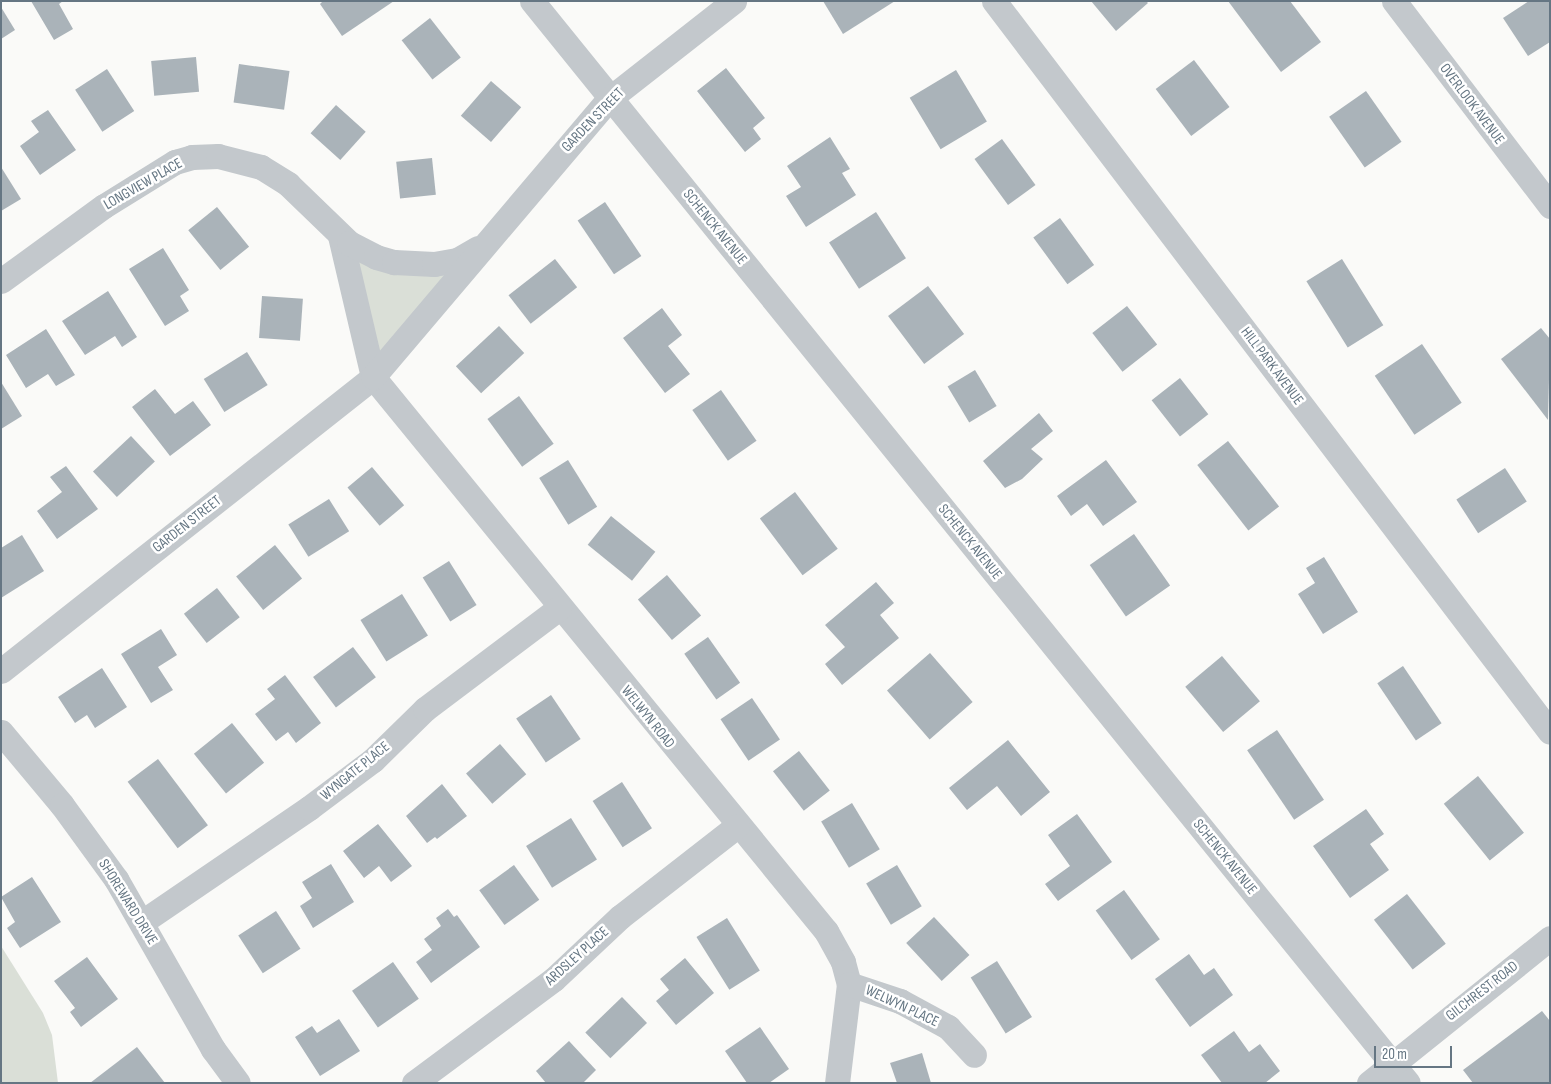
<!DOCTYPE html>
<html>
<head>
<meta charset="utf-8">
<style>
	body { margin:0 }
	#map { position:relative; width:1551px; height:1084px; overflow:hidden; background:#fafaf8; font-family:"Sofia Sans Condensed",sans-serif }
	div>[style] { position:absolute }
	[style*='--x'] { left:calc(var(--x)*1px); top:calc(var(--y)*1px); width:calc(var(--w)*1px); rotate:calc(var(--a)*1deg) }
	.green>* { inset:0; background:#dadfd7 }
	.building>* { inset:0; background:#aab3b9; transform-origin:0 0 }
	.minor>* { height:25px; margin:-12.5px; padding:0 12.5px; transform-origin:12.5px; border-radius:12.5px; background:#c3c8cc }
	span { translate:-50% -50%; white-space:nowrap; text-align:center; line-height:1.15; -webkit-text-stroke:5px #fff; paint-order:stroke }
	.street-label { font-size:15px; color:#657683 }
	.frame { position:absolute; inset:0; border:2px solid #657683; pointer-events:none }
	.scale { position:absolute; left:1374px; top:1046px; width:78px; height:22px; box-sizing:border-box; border:2px solid #657683; border-top:0; padding-left:6px; font-size:15px; line-height:18px; white-space:nowrap; color:#657683; -webkit-text-stroke:4px #fff; paint-order:stroke }
</style>
</head>
<body>
<div id="map">
	<div class="green">
		<div style="clip-path:polygon(349px 243px,457px 260px,373px 377px)"></div>
		<div style="clip-path:polygon(1px 946px,43px 1013px,52px 1035px,58px 1083px,1px 1083px)"></div>
	</div>
	<div class="building">
		<div style="clip-path:polygon(31px 1px,63px 1px,59px 4px,73px 29px,54px 40px)"></div>
		<div style="clip-path:polygon(323px 1px,394px 1px,342px 36px,320px 4px)"></div>
		<div style="clip-path:polygon(823px 1px,895px 1px,843px 34px)"></div>
		<div style="clip-path:polygon(1091px 1px,1146px 1px,1148px 3px,1116px 31px)"></div>
		<div style="clip-path:polygon(1228px 1px,1290px 1px,1321px 42px,1281px 72px)"></div>
		<div style="clip-path:polygon(1529px 1px,1550px 1px,1550px 42px,1528px 56px,1503px 18px)"></div>
		<div style="clip-path:polygon(1px 7px,15px 30px,1px 39px)"></div>
		<div style="left:430px;top:18px;width:50px;height:36px;rotate:52deg"></div>
		<div style="left:196px;top:57px;width:35px;height:45px;rotate:85deg"></div>
		<div style="left:1194px;top:60px;width:59px;height:48px;rotate:53deg"></div>
		<div style="left:239px;top:64px;width:51px;height:39px;rotate:8deg"></div>
		<div style="clip-path:polygon(726px 68px,765px 118px,753px 128px,761px 139px,745px 152px,697px 91px)"></div>
		<div style="left:107px;top:69px;width:50px;height:38px;rotate:57deg"></div>
		<div style="left:956px;top:70px;width:60px;height:54px;rotate:59deg"></div>
		<div style="left:491px;top:81px;width:40px;height:46px;rotate:41deg"></div>
		<div style="left:1366px;top:91px;width:62px;height:45px;rotate:55deg"></div>
		<div style="left:336px;top:105px;width:40px;height:38px;rotate:42deg"></div>
		<div style="clip-path:polygon(48px 110px,76px 150px,40px 175px,20px 146px,39px 132px,31px 121px)"></div>
		<div style="clip-path:polygon(830px 137px,850px 169px,842px 173px,856px 195px,806px 227px,786px 196px,801px 187px,787px 166px)"></div>
		<div style="left:1002px;top:139px;width:57px;height:34px;rotate:54deg"></div>
		<div style="left:432px;top:158px;width:37px;height:36px;rotate:84deg"></div>
		<div style="clip-path:polygon(1px 167px,21px 199px,1px 211px)"></div>
		<div style="left:605px;top:202px;width:65px;height:33px;rotate:56deg"></div>
		<div style="left:217px;top:207px;width:51px;height:37px;rotate:51deg"></div>
		<div style="left:876px;top:212px;width:55px;height:56px;rotate:57deg"></div>
		<div style="left:1060px;top:218px;width:58px;height:33px;rotate:54deg"></div>
		<div style="clip-path:polygon(163px 248px,189px 290px,180px 296px,189px 311px,165px 326px,129px 269px)"></div>
		<div style="left:555px;top:259px;width:36px;height:59px;rotate:52deg"></div>
		<div style="left:1342px;top:259px;width:78px;height:42px;rotate:58deg"></div>
		<div style="left:928px;top:286px;width:60px;height:50px;rotate:53deg"></div>
		<div style="clip-path:polygon(108px 291px,137px 337px,122px 347px,115px 336px,85px 355px,62px 321px)"></div>
		<div style="left:262px;top:296px;width:41px;height:42px;rotate:4deg"></div>
		<div style="left:1127px;top:306px;width:49px;height:44px;rotate:52deg"></div>
		<div style="clip-path:polygon(662px 308px,682px 335px,668px 346px,690px 374px,665px 393px,623px 338px)"></div>
		<div style="left:499px;top:326px;width:37px;height:59px;rotate:47deg"></div>
		<div style="clip-path:polygon(1541px 328px,1550px 339px,1548px 420px,1501px 359px)"></div>
		<div style="clip-path:polygon(46px 329px,75px 375px,56px 386px,48px 374px,26px 388px,6px 355px)"></div>
		<div style="left:1422px;top:344px;width:71px;height:57px;rotate:56deg"></div>
		<div style="left:247px;top:352px;width:39px;height:51px;rotate:58deg"></div>
		<div style="left:975px;top:370px;width:42px;height:32px;rotate:59deg"></div>
		<div style="left:1180px;top:378px;width:46px;height:36px;rotate:52deg"></div>
		<div style="clip-path:polygon(1px 382px,22px 416px,1px 429px)"></div>
		<div style="clip-path:polygon(155px 389px,175px 414px,193px 401px,211px 425px,170px 456px,132px 407px)"></div>
		<div style="left:721px;top:390px;width:62px;height:35px;rotate:55deg"></div>
		<div style="left:519px;top:396px;width:59px;height:39px;rotate:54deg"></div>
		<div style="clip-path:polygon(1039px 413px,1053px 431px,1031px 449px,1043px 459px,1022px 479px,1005px 488px,983px 461px)"></div>
		<div style="left:131px;top:436px;width:35px;height:52px;rotate:47deg"></div>
		<div style="left:1228px;top:441px;width:83px;height:39px;rotate:52deg"></div>
		<div style="left:568px;top:460px;width:55px;height:34px;rotate:58deg"></div>
		<div style="clip-path:polygon(1106px 460px,1137px 502px,1103px 526px,1087px 504px,1071px 516px,1057px 496px)"></div>
		<div style="clip-path:polygon(66px 466px,98px 509px,57px 539px,37px 511px,62px 492px,50px 477px)"></div>
		<div style="left:372px;top:467px;width:50px;height:32px;rotate:50deg"></div>
		<div style="left:1505px;top:468px;width:40px;height:58px;rotate:57deg"></div>
		<div style="left:795px;top:492px;width:71px;height:44px;rotate:53deg"></div>
		<div style="left:329px;top:499px;width:38px;height:48px;rotate:58deg"></div>
		<div style="left:611px;top:516px;width:57px;height:37px;rotate:39deg"></div>
		<div style="left:1134px;top:534px;width:63px;height:54px;rotate:55deg"></div>
		<div style="clip-path:polygon(22px 535px,44px 571px,1px 598px,1px 548px)"></div>
		<div style="left:275px;top:545px;width:43px;height:50px;rotate:51deg"></div>
		<div style="clip-path:polygon(1324px 557px,1358px 612px,1323px 634px,1298px 594px,1315px 583px,1306px 568px)"></div>
		<div style="left:449px;top:561px;width:52px;height:31px;rotate:58deg"></div>
		<div style="left:667px;top:575px;width:53px;height:38px;rotate:50deg"></div>
		<div style="clip-path:polygon(876px 582px,894px 603px,880px 615px,899px 638px,842px 685px,825px 664px,845px 647px,825px 625px)"></div>
		<div style="left:217px;top:588px;width:37px;height:42px;rotate:52deg"></div>
		<div style="left:402px;top:594px;width:49px;height:49px;rotate:58deg"></div>
		<div style="clip-path:polygon(161px 629px,177px 655px,158px 667px,173px 690px,151px 703px,121px 654px)"></div>
		<div style="left:708px;top:637px;width:56px;height:29px;rotate:55deg"></div>
		<div style="left:353px;top:647px;width:38px;height:50px;rotate:53deg"></div>
		<div style="left:930px;top:653px;width:65px;height:57px;rotate:49deg"></div>
		<div style="left:1222px;top:656px;width:59px;height:48px;rotate:50deg"></div>
		<div style="left:1403px;top:666px;width:69px;height:31px;rotate:56deg"></div>
		<div style="clip-path:polygon(102px 668px,127px 707px,95px 728px,87px 715px,75px 723px,58px 697px)"></div>
		<div style="clip-path:polygon(285px 675px,321px 723px,296px 743px,288px 732px,276px 741px,255px 714px,275px 699px,267px 689px)"></div>
		<div style="left:551px;top:695px;width:53px;height:42px;rotate:56deg"></div>
		<div style="left:752px;top:698px;width:50px;height:38px;rotate:56deg"></div>
		<div style="left:232px;top:723px;width:51px;height:49px;rotate:51deg"></div>
		<div style="left:1277px;top:730px;width:84px;height:36px;rotate:56deg"></div>
		<div style="clip-path:polygon(1008px 740px,1050px 792px,1021px 816px,997px 786px,967px 810px,949px 788px)"></div>
		<div style="left:500px;top:744px;width:40px;height:45px;rotate:49deg"></div>
		<div style="left:799px;top:751px;width:50px;height:33px;rotate:52deg"></div>
		<div style="left:158px;top:759px;width:83px;height:38px;rotate:53deg"></div>
		<div style="left:1478px;top:776px;width:73px;height:44px;rotate:51deg"></div>
		<div style="left:622px;top:782px;width:55px;height:35px;rotate:57deg"></div>
		<div style="clip-path:polygon(442px 784px,467px 816px,437px 839px,435px 837px,427px 843px,406px 816px)"></div>
		<div style="left:852px;top:803px;width:54px;height:36px;rotate:59deg"></div>
		<div style="clip-path:polygon(1366px 809px,1384px 834px,1370px 844px,1389px 870px,1350px 898px,1313px 846px)"></div>
		<div style="clip-path:polygon(1077px 814px,1112px 862px,1058px 901px,1045px 884px,1070px 866px,1048px 835px)"></div>
		<div style="left:571px;top:818px;width:49px;height:53px;rotate:58deg"></div>
		<div style="clip-path:polygon(378px 824px,412px 866px,391px 882px,379px 866px,364px 878px,343px 851px)"></div>
		<div style="clip-path:polygon(331px 864px,354px 902px,313px 928px,300px 906px,312px 898px,302px 882px)"></div>
		<div style="left:514px;top:865px;width:43px;height:43px;rotate:54deg"></div>
		<div style="left:897px;top:865px;width:48px;height:36px;rotate:59deg"></div>
		<div style="clip-path:polygon(32px 877px,61px 922px,20px 948px,7px 928px,15px 922px,1px 897px)"></div>
		<div style="left:1124px;top:890px;width:61px;height:35px;rotate:54deg"></div>
		<div style="left:1407px;top:894px;width:63px;height:42px;rotate:52deg"></div>
		<div style="clip-path:polygon(448px 909px,454px 917px,457px 915px,480px 947px,431px 983px,416px 962px,432px 950px,424px 939px,441px 926px,436px 918px)"></div>
		<div style="left:276px;top:911px;width:45px;height:45px;rotate:57deg"></div>
		<div style="left:934px;top:917px;width:52px;height:38px;rotate:47deg"></div>
		<div style="left:727px;top:918px;width:62px;height:36px;rotate:58deg"></div>
		<div style="clip-path:polygon(1189px 954px,1204px 975px,1214px 968px,1233px 995px,1190px 1027px,1155px 979px)"></div>
		<div style="clip-path:polygon(87px 957px,118px 999px,81px 1027px,70px 1012px,75px 1008px,54px 981px)"></div>
		<div style="clip-path:polygon(685px 958px,714px 993px,676px 1025px,656px 1001px,669px 990px,660px 979px)"></div>
		<div style="left:997px;top:961px;width:66px;height:31px;rotate:58deg"></div>
		<div style="left:393px;top:962px;width:45px;height:50px;rotate:55deg"></div>
		<div style="left:622px;top:997px;width:36px;height:51px;rotate:46deg"></div>
		<div style="clip-path:polygon(1542px 1011px,1550px 1021px,1550px 1083px,1473px 1083px,1463px 1070px)"></div>
		<div style="clip-path:polygon(339px 1019px,360px 1051px,320px 1076px,295px 1037px,312px 1026px,317px 1033px)"></div>
		<div style="clip-path:polygon(760px 1027px,789px 1069px,769px 1083px,747px 1083px,725px 1051px)"></div>
		<div style="clip-path:polygon(1234px 1031px,1249px 1052px,1260px 1044px,1280px 1071px,1265px 1083px,1222px 1083px,1201px 1055px)"></div>
		<div style="clip-path:polygon(569px 1041px,596px 1070px,583px 1083px,546px 1083px,536px 1071px)"></div>
		<div style="clip-path:polygon(137px 1047px,165px 1083px,90px 1083px)"></div>
		<div style="clip-path:polygon(922px 1053px,931px 1083px,897px 1083px,890px 1063px)"></div>
	</div>
	<div class="minor">
		<div style="--x:532;--y:1;--w:1392;--a:51.01"></div>
		<div style="--x:994;--y:1;--w:918;--a:52.74"></div>
		<div style="--x:1394;--y:1;--w:258;--a:52.7"></div>
		<div style="--x:340;--y:236;--w:145;--a:76.8"></div>
		<div style="--x:373;--y:377;--w:716;--a:50.73"></div>
		<div style="--x:826;--y:931;--w:35;--a:61"></div>
		<div style="--x:843;--y:962;--w:23;--a:75"></div>
		<div style="--x:849;--y:984;--w:100;--a:96.9"></div>
		<div style="--x:1;--y:281;--w:127;--a:-36.1"></div>
		<div style="--x:104;--y:206;--w:84;--a:-31.8"></div>
		<div style="--x:175;--y:162;--w:18;--a:-16"></div>
		<div style="--x:192;--y:157;--w:26;--a:-2"></div>
		<div style="--x:218;--y:156;--w:44;--a:14.3"></div>
		<div style="--x:261;--y:167;--w:32;--a:32"></div>
		<div style="--x:288;--y:184;--w:85;--a:44"></div>
		<div style="--x:349;--y:243;--w:30;--a:27"></div>
		<div style="--x:376;--y:257;--w:19;--a:16"></div>
		<div style="--x:394;--y:262;--w:40;--a:2.9"></div>
		<div style="--x:434;--y:264;--w:23;--a:-10"></div>
		<div style="--x:457;--y:260;--w:24;--a:-30"></div>
		<div style="--x:1;--y:671;--w:474;--a:-38.3"></div>
		<div style="--x:373;--y:377;--w:365;--a:-49.7"></div>
		<div style="--x:609;--y:99;--w:159;--a:-38.1"></div>
		<div style="--x:1;--y:732;--w:95;--a:50.1"></div>
		<div style="--x:62;--y:805;--w:92;--a:53.9"></div>
		<div style="--x:116;--y:879;--w:196;--a:60.3"></div>
		<div style="--x:213;--y:1049;--w:42;--a:53.7"></div>
		<div style="--x:142;--y:922;--w:202;--a:-34.3"></div>
		<div style="--x:309;--y:808;--w:80;--a:-36.9"></div>
		<div style="--x:373;--y:760;--w:73;--a:-44.4"></div>
		<div style="--x:425;--y:709;--w:168;--a:-37"></div>
		<div style="--x:849;--y:984;--w:54;--a:18.4"></div>
		<div style="--x:900;--y:1001;--w:55;--a:28.4"></div>
		<div style="--x:948;--y:1027;--w:38;--a:47"></div>
		<div style="--x:414;--y:1083;--w:174;--a:-36.6"></div>
		<div style="--x:554;--y:979;--w:91;--a:-43.2"></div>
		<div style="--x:620;--y:917;--w:148;--a:-37.9"></div>
		<div style="--x:1369;--y:1083;--w:232;--a:-38.7"></div>
	</div>
	<div class="street-label">
		<span style="left:1472px;top:104px;rotate:53deg">OVERLOOK AVENUE</span>
		<span style="left:593px;top:120px;rotate:-46deg">GARDEN STREET</span>
		<span style="left:143px;top:184px;rotate:-30deg">LONGVIEW PLACE</span>
		<span style="left:715px;top:227px;rotate:51deg">SCHENCK AVENUE</span>
		<span style="left:1272px;top:366px;rotate:53deg">HILL PARK AVENUE</span>
		<span style="left:187px;top:524px;rotate:-38deg">GARDEN STREET</span>
		<span style="left:970px;top:542px;rotate:51deg">SCHENCK AVENUE</span>
		<span style="left:648px;top:717px;rotate:51deg">WELWYN ROAD</span>
		<span style="left:355px;top:771px;rotate:-39deg">WYNGATE PLACE</span>
		<span style="left:1225px;top:857px;rotate:51deg">SCHENCK AVENUE</span>
		<span style="left:128px;top:902px;rotate:58deg">SHOREWARD DRIVE</span>
		<span style="left:577px;top:956px;rotate:-42deg">ARDSLEY PLACE</span>
		<span style="left:1482px;top:991px;rotate:-38deg">GILCHREST ROAD</span>
		<span style="left:902px;top:1006px;rotate:25deg">WELWYN PLACE</span>
	</div>
	<div class="frame"></div>
	<div class="scale">20 m</div>
</div>
</body>
</html>
